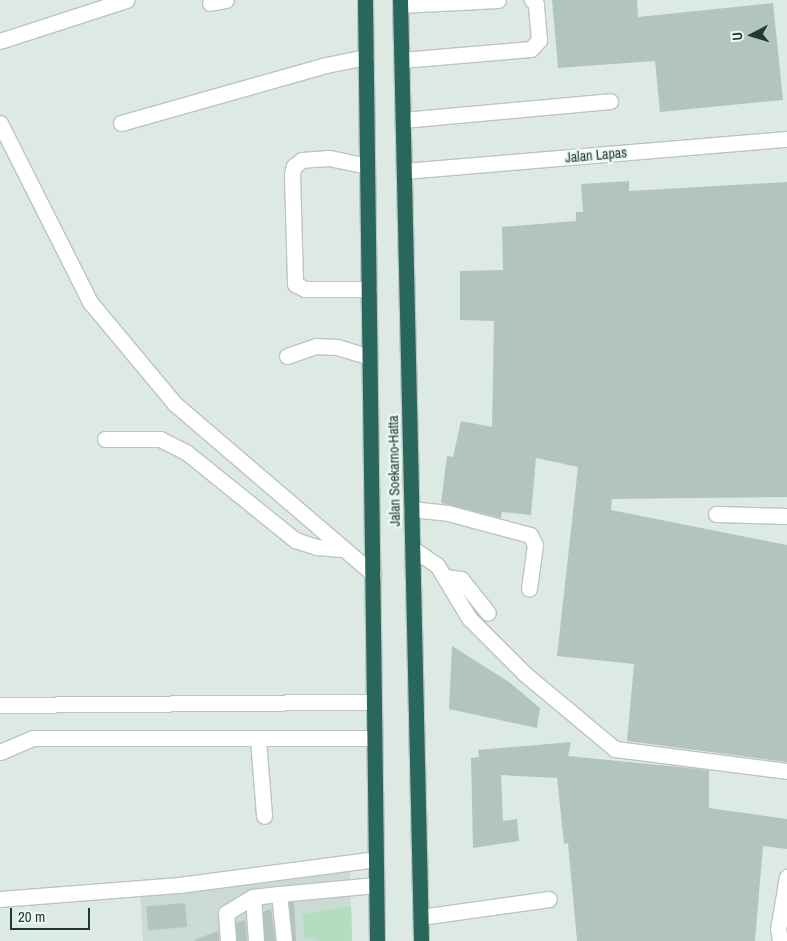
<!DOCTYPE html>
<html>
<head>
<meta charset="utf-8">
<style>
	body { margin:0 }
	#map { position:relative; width:787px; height:941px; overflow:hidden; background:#ddeae4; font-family:"Archivo Narrow",sans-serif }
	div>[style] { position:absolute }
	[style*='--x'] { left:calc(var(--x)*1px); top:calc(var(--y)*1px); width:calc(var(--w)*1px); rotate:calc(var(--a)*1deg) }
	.built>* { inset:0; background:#cbdad3 }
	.green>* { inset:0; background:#b4ddc0 }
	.building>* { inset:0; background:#b2c5bd; transform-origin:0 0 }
	.roads { filter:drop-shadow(1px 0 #bcc4c2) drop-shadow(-1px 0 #bcc4c2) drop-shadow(0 1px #bcc4c2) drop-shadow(0 -1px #bcc4c2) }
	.minor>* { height:15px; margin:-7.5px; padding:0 7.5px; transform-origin:7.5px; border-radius:7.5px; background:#fff }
	.highway>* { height:15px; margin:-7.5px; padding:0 7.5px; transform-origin:7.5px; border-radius:7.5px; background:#29675c }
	span { translate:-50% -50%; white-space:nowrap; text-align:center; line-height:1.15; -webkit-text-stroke:4.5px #edf7f2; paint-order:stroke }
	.street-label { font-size:14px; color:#1e3a33 }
	.north { position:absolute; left:727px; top:10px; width:50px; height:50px; -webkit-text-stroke:4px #edf7f2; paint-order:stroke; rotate:265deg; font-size:14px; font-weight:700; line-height:20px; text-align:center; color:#1e3a33 }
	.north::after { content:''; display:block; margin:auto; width:18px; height:22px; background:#1e3a33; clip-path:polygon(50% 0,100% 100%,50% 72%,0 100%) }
	.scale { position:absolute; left:10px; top:908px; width:80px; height:22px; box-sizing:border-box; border:2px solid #1e3a33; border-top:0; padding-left:6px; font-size:15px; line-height:18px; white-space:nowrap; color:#1e3a33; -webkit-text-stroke:4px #edf7f2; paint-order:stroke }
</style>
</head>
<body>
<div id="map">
	<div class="built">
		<div style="clip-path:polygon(350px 869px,352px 941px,143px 941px,140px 894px)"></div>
	</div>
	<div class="green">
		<div style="clip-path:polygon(351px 906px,352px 941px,320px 941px,304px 937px,303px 914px)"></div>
	</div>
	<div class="building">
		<div style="clip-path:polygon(552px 0,637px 0,638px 17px,773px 3px,783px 100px,660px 112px,655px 61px,558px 68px)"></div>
		<div style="clip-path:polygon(629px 181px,629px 191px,787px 182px,787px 497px,612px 499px,611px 510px,787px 545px,787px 762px,627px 741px,634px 664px,557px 656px,578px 467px,536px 458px,531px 515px,502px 512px,501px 518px,441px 503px,447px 456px,453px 457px,461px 421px,492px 427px,494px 321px,460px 320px,460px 271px,503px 270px,502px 227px,576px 221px,576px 212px,583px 212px,581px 184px)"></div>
		<div style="clip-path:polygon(452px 646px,509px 682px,540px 708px,537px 728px,449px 709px)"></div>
		<div style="clip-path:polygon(571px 742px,568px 756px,709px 770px,709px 808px,787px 819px,787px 849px,763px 846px,755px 941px,577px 941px,568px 843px,564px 844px,557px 778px,501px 775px,503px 821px,517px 819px,519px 841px,473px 848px,471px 758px,479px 757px,478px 750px)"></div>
		<div style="clip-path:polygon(289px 902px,294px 902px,296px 941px,293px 941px)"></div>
		<div style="left:185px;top:903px;width:24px;height:39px;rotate:85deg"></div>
		<div style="clip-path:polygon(271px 909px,275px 941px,265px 941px,263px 912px)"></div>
		<div style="clip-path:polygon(245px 920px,247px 941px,237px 941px,236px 923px)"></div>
		<div style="clip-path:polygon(218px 931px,219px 941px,195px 941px,194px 940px)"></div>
	</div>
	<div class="roads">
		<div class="minor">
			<div style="--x:210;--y:3;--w:16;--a:-11"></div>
			<div style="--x:400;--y:5;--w:98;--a:-2.9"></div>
			<div style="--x:0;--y:41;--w:133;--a:-18"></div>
			<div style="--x:402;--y:60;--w:129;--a:-4.9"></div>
			<div style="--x:531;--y:49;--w:12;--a:-48"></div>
			<div style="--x:539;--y:40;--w:36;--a:-95"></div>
			<div style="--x:536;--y:4;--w:6;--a:-135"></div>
			<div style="--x:403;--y:120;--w:208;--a:-5.2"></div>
			<div style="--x:0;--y:123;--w:200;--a:63.3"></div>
			<div style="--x:90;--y:302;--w:133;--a:50.2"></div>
			<div style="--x:175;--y:404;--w:261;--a:40.6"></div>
			<div style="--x:121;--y:123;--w:213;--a:-15.8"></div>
			<div style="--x:326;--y:65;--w:41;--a:-11.3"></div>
			<div style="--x:367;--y:166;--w:39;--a:-168"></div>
			<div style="--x:329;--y:158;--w:27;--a:176"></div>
			<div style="--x:302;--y:160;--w:10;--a:143"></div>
			<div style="--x:294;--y:166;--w:8;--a:104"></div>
			<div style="--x:292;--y:174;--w:110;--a:88.4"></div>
			<div style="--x:295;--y:284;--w:11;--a:27"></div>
			<div style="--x:305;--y:289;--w:64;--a:0"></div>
			<div style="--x:404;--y:171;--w:384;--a:-4.8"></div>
			<div style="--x:287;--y:356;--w:31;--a:-19"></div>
			<div style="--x:316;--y:346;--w:21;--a:3"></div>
			<div style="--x:337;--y:347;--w:34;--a:17"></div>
			<div style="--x:105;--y:439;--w:55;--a:0"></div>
			<div style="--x:160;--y:439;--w:29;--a:27"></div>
			<div style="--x:186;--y:452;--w:140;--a:38.9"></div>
			<div style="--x:295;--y:540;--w:23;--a:18"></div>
			<div style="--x:317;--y:547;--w:24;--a:5"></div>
			<div style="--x:411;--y:509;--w:37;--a:6"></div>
			<div style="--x:448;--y:513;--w:85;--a:15"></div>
			<div style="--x:530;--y:535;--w:11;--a:63"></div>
			<div style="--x:535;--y:545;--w:44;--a:97.8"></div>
			<div style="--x:716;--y:514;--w:71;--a:1.6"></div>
			<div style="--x:413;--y:549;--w:29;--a:34"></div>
			<div style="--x:437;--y:565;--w:62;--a:58.9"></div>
			<div style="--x:469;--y:618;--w:79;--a:45"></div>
			<div style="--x:525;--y:674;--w:117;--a:39.8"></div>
			<div style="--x:615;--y:749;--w:173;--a:7.3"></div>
			<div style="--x:445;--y:577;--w:16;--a:7"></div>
			<div style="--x:461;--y:579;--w:43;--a:51.5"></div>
			<div style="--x:0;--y:705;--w:374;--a:-0.5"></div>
			<div style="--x:258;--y:739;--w:77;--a:85.5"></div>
			<div style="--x:0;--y:752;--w:36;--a:-23"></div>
			<div style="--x:33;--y:738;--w:341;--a:0"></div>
			<div style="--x:0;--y:899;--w:180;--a:-4.5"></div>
			<div style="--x:179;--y:885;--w:199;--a:-7.5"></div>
			<div style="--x:421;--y:917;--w:129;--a:-8"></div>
			<div style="--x:228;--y:941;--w:28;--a:-94"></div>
			<div style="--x:226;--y:913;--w:31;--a:-31"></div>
			<div style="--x:256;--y:941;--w:44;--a:-93.9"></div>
			<div style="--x:253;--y:897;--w:26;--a:-7"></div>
			<div style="--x:284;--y:941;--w:47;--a:-96.1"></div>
			<div style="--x:279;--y:894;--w:97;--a:-5.3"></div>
			<div style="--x:780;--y:941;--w:12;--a:-99"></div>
			<div style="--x:778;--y:929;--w:53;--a:-80.2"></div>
		</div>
		<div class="highway">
			<div style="--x:365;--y:0;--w:941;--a:89.27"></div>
			<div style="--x:400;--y:0;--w:941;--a:88.72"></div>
		</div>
	</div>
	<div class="street-label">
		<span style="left:596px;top:155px;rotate:-5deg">Jalan Lapas</span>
		<span style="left:394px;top:471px;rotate:-91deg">Jalan Soekarno-Hatta</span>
	</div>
	<div class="north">U</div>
	<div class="scale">20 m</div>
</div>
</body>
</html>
